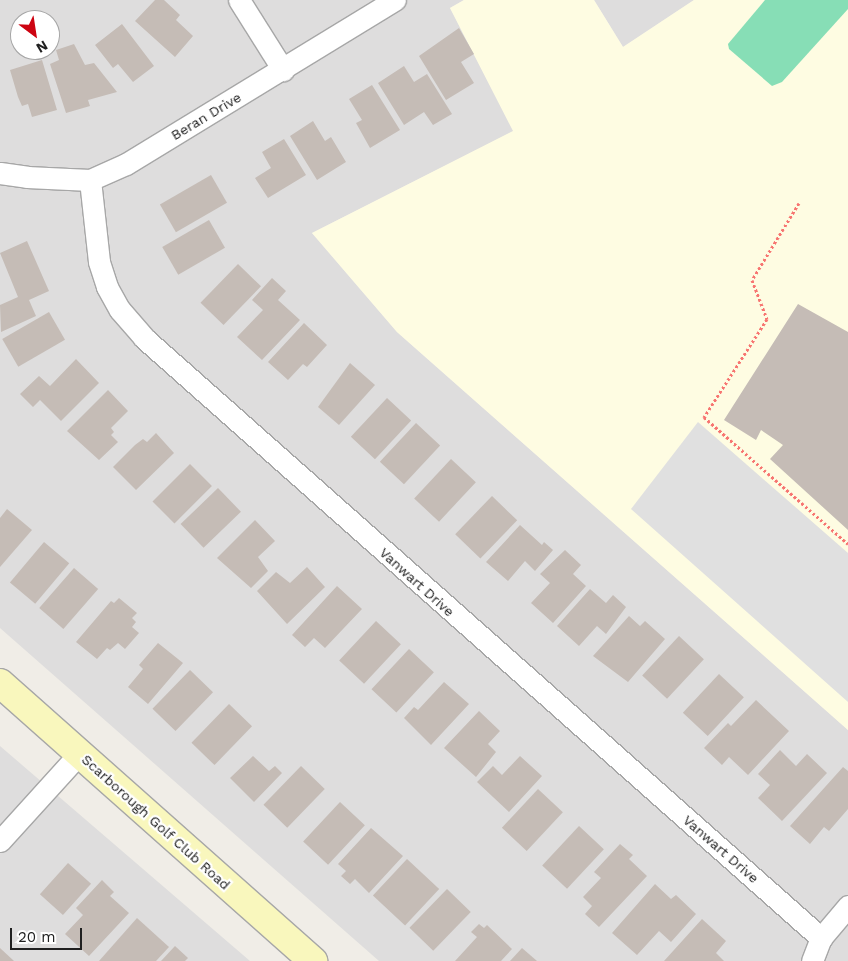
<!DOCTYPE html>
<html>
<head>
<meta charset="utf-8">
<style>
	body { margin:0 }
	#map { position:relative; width:848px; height:961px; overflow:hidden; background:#f0ede7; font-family:"Work Sans",sans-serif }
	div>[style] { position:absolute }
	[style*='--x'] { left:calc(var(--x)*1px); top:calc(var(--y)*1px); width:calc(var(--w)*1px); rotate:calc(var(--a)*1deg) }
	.residential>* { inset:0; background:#dedddd }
	.education>* { inset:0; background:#fefce2 }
	.pitch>* { inset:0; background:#87deb6 }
	.parking>* { inset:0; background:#e0e0e0 }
	.building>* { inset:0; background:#c5bcb6; transform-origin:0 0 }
	.path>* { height:3px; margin-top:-1.5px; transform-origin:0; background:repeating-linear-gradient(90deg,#f77571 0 2.5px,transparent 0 5px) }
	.roads { filter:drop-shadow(1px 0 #a7a7a7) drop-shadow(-1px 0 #a7a7a7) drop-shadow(0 1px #a7a7a7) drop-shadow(0 -1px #a7a7a7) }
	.street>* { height:21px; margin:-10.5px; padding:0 10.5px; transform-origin:10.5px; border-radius:10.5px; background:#fff }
	.secondary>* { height:28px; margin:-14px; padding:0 14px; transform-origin:14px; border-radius:14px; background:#f9f7bd }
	span { translate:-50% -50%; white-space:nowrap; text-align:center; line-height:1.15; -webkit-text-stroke:4.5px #fff; paint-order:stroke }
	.street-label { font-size:14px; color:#202020 }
	.north { position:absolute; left:10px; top:10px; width:50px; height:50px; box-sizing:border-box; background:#fff; border:1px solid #a6a6a6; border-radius:50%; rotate:149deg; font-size:14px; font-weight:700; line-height:20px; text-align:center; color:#202020 }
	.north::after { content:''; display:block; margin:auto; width:18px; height:22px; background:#cd0412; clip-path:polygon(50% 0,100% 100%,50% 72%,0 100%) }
	.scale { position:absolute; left:10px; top:928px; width:72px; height:22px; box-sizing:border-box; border:2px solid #202020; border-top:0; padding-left:6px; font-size:15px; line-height:18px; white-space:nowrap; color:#202020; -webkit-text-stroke:4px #fff; paint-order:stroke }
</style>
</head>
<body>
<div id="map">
	<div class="residential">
		<div style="clip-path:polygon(evenodd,0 0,464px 0,450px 8px,514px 131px,312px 233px,397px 332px,848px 730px,848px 961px,379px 961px,0 628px,0 0,20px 20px,50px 20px,50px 50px,20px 50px,20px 20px)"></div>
		<div style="clip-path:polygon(594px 0,694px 0,623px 47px)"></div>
		<div style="clip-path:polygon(0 746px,93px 826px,250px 961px,0 961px)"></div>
	</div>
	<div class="education">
		<div style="clip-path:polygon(464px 0,594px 0,623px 47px,694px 0,848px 0,848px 730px,397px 332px,312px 233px,513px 131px,450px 8px)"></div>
	</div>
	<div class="pitch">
		<div style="clip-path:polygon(765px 0,848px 0,848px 9px,782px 82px,772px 86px,729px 49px,728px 44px)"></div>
	</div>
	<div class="parking">
		<div style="clip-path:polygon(698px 422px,848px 553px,848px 702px,631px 509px)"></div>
	</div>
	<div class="building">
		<div style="clip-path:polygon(155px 0,164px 0,180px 15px,176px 20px,193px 36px,175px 57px,135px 21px)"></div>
		<div style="clip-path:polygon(122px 24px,154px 66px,133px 82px,118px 64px,113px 68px,95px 45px)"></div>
		<div style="clip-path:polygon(459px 28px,474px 54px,461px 62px,474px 83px,446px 100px,419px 56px)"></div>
		<div style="clip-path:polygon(74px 44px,85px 65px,94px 63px,117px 92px,88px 100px,90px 106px,66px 113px,50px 64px,59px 60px,56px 50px)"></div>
		<div style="clip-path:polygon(42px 60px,57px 110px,32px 117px,28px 104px,22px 106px,18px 97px,10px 70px)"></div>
		<div style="clip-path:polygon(404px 66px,414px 82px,427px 74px,452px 114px,433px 125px,424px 112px,404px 125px,378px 83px)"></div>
		<div style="clip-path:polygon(372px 85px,400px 130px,370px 148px,356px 123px,362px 120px,349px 99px)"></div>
		<div style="clip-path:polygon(313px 121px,325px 141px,331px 137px,346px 162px,317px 180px,290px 136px)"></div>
		<div style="clip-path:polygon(284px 139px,306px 175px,268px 198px,255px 178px,271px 168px,262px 152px)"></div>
		<div style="left:211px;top:175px;width:32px;height:59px;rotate:60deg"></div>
		<div style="left:209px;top:220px;width:32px;height:54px;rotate:60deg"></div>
		<div style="clip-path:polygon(27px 241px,49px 291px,29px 300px,36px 316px,1px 332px,0 305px,18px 297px,0 253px)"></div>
		<div style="left:238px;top:264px;width:32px;height:54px;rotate:44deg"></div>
		<div style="clip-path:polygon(272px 278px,286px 291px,278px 300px,300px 320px,262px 360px,237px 337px,263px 310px,252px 300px)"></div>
		<div style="clip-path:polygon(798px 304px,848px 332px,848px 530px,770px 459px,783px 445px,761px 430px,756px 440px,724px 420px)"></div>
		<div style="left:49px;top:312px;width:32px;height:54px;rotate:60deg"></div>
		<div style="clip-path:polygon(304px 323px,327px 345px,307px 367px,303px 364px,288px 380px,268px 362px)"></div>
		<div style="clip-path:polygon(76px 359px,99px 383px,61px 421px,40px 400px,33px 407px,20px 394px,39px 376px,50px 386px)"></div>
		<div style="clip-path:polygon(350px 363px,375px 385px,339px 425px,318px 407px)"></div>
		<div style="clip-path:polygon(108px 390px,128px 411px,111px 428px,114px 432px,111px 435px,118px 442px,99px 460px,67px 431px)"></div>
		<div style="left:387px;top:398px;width:33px;height:53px;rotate:43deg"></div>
		<div style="left:416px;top:423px;width:33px;height:53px;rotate:43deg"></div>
		<div style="clip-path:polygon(156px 433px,174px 453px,136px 490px,113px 467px,135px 445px,143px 439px,147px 442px)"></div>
		<div style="left:451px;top:459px;width:34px;height:54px;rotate:43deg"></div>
		<div style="left:190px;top:464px;width:31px;height:53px;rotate:45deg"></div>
		<div style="left:218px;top:488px;width:33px;height:52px;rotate:46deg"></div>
		<div style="left:492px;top:496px;width:35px;height:53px;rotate:44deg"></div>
		<div style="clip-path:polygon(7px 509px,32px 530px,0 567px,0 518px)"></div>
		<div style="clip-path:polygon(255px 520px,275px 541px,258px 557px,268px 571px,251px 588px,217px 558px)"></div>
		<div style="clip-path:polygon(520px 525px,542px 545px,544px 542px,553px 550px,535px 571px,525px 561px,508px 581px,486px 562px)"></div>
		<div style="left:44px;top:542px;width:33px;height:53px;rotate:40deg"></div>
		<div style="clip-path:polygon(565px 550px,581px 565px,573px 574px,586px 586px,553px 623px,531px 603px,550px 583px,540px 574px)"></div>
		<div style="clip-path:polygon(307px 567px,325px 587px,287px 624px,257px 591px,276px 572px,290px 583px)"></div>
		<div style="left:74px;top:568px;width:32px;height:53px;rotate:41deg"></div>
		<div style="clip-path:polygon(337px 586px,362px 609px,325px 648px,314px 638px,305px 647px,292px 635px)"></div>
		<div style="clip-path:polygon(590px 589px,606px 603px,613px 595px,626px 607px,606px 634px,597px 626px,579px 646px,557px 626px)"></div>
		<div style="clip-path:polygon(119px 598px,137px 613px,132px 618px,136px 622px,132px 627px,139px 633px,125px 649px,118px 643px,110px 650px,107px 648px,97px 659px,76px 642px,111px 601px,114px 603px)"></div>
		<div style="clip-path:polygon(629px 616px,640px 626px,645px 621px,665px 639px,628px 682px,593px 656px)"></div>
		<div style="left:376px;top:621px;width:34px;height:54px;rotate:43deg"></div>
		<div style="left:679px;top:636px;width:34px;height:54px;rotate:43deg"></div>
		<div style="clip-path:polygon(158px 643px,183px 663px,148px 704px,128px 687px,143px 669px,139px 665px)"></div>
		<div style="left:409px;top:649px;width:34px;height:55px;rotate:43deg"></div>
		<div style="left:190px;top:670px;width:32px;height:54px;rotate:44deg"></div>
		<div style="left:719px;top:674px;width:34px;height:53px;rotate:43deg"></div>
		<div style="clip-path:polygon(444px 682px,469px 704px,431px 745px,404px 718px,414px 707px,418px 710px)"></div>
		<div style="clip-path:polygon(756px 700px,789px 731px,748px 775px,729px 757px,722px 765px,704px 748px,728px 723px,731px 726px)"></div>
		<div style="left:229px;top:704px;width:32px;height:54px;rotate:44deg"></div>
		<div style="clip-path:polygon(479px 711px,500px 731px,488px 744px,496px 752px,476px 777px,444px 748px)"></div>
		<div style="clip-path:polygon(780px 750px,796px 766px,807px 754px,827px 773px,782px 821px,758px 798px,770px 785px,758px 774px)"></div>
		<div style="clip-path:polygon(253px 756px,269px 771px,275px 766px,282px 773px,254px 802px,230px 778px)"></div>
		<div style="clip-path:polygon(520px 756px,542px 776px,509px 812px,477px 782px,493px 766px,502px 775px)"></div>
		<div style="left:301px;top:766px;width:33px;height:54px;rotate:44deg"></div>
		<div style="clip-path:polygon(843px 767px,848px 771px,848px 809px,829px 831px,824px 827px,810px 844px,790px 826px)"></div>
		<div style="left:538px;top:789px;width:34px;height:53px;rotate:43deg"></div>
		<div style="left:340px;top:802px;width:34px;height:54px;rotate:43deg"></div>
		<div style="left:579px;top:826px;width:34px;height:54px;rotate:43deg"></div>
		<div style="clip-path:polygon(371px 828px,403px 856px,369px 893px,355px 879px,350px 884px,341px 876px,346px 871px,338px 864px)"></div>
		<div style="clip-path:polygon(620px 844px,633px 855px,629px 859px,647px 876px,599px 927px,585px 914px,592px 906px,583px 897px,601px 878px,594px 872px)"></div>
		<div style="left:407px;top:859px;width:44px;height:50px;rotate:43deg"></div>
		<div style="left:68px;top:863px;width:31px;height:42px;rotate:42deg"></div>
		<div style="clip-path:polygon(102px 880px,114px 892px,110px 896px,129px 913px,89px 956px,65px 934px,83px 915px,76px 908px)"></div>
		<div style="clip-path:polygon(655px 884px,671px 899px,676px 895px,696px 914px,671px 942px,659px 931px,637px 955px,612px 933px)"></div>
		<div style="left:447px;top:889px;width:33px;height:54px;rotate:44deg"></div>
		<div style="clip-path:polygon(137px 918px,169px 947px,156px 961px,99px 961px)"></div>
		<div style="clip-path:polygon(702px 919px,726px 941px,716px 953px,724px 961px,664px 961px)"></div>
		<div style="clip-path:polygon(479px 924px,484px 928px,487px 925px,512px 949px,501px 961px,455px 961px,477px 937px,471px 932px)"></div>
		<div style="clip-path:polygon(175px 946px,188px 958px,185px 961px,161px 961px)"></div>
		<div style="clip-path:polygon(0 948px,14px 961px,0 961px)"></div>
		<div style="clip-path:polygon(522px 948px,537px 961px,510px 961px)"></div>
	</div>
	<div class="path">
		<div style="--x:799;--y:203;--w:90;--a:121.4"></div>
		<div style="--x:752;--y:280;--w:42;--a:69"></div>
		<div style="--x:767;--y:319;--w:117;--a:122.7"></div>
		<div style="--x:704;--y:417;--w:192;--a:41.4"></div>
	</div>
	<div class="roads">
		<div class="street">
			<div style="--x:239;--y:0;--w:83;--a:57.8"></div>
			<div style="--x:0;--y:173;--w:27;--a:8"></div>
			<div style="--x:27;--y:177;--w:63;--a:2.7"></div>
			<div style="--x:90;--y:180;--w:39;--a:-24"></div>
			<div style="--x:126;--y:164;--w:315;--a:-31.4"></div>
			<div style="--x:90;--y:180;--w:82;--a:83.7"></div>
			<div style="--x:99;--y:262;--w:26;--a:72"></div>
			<div style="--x:107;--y:287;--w:26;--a:61"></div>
			<div style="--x:120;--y:310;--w:37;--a:49"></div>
			<div style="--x:144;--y:338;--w:905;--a:41.55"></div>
			<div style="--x:0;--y:841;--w:118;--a:-47.8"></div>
			<div style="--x:812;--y:961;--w:25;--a:-69"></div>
			<div style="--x:821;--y:938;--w:42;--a:-49.8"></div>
		</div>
		<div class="secondary">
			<div style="--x:0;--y:683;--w:419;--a:41.6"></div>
		</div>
	</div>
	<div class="street-label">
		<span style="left:206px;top:116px;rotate:-31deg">Beran Drive</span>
		<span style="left:417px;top:582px;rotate:42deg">Vanwart Drive</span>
		<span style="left:156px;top:822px;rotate:42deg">Scarborough Golf Club Road</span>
		<span style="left:721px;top:849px;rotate:41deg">Vanwart Drive</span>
	</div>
	<div class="north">N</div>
	<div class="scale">20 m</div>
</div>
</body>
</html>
